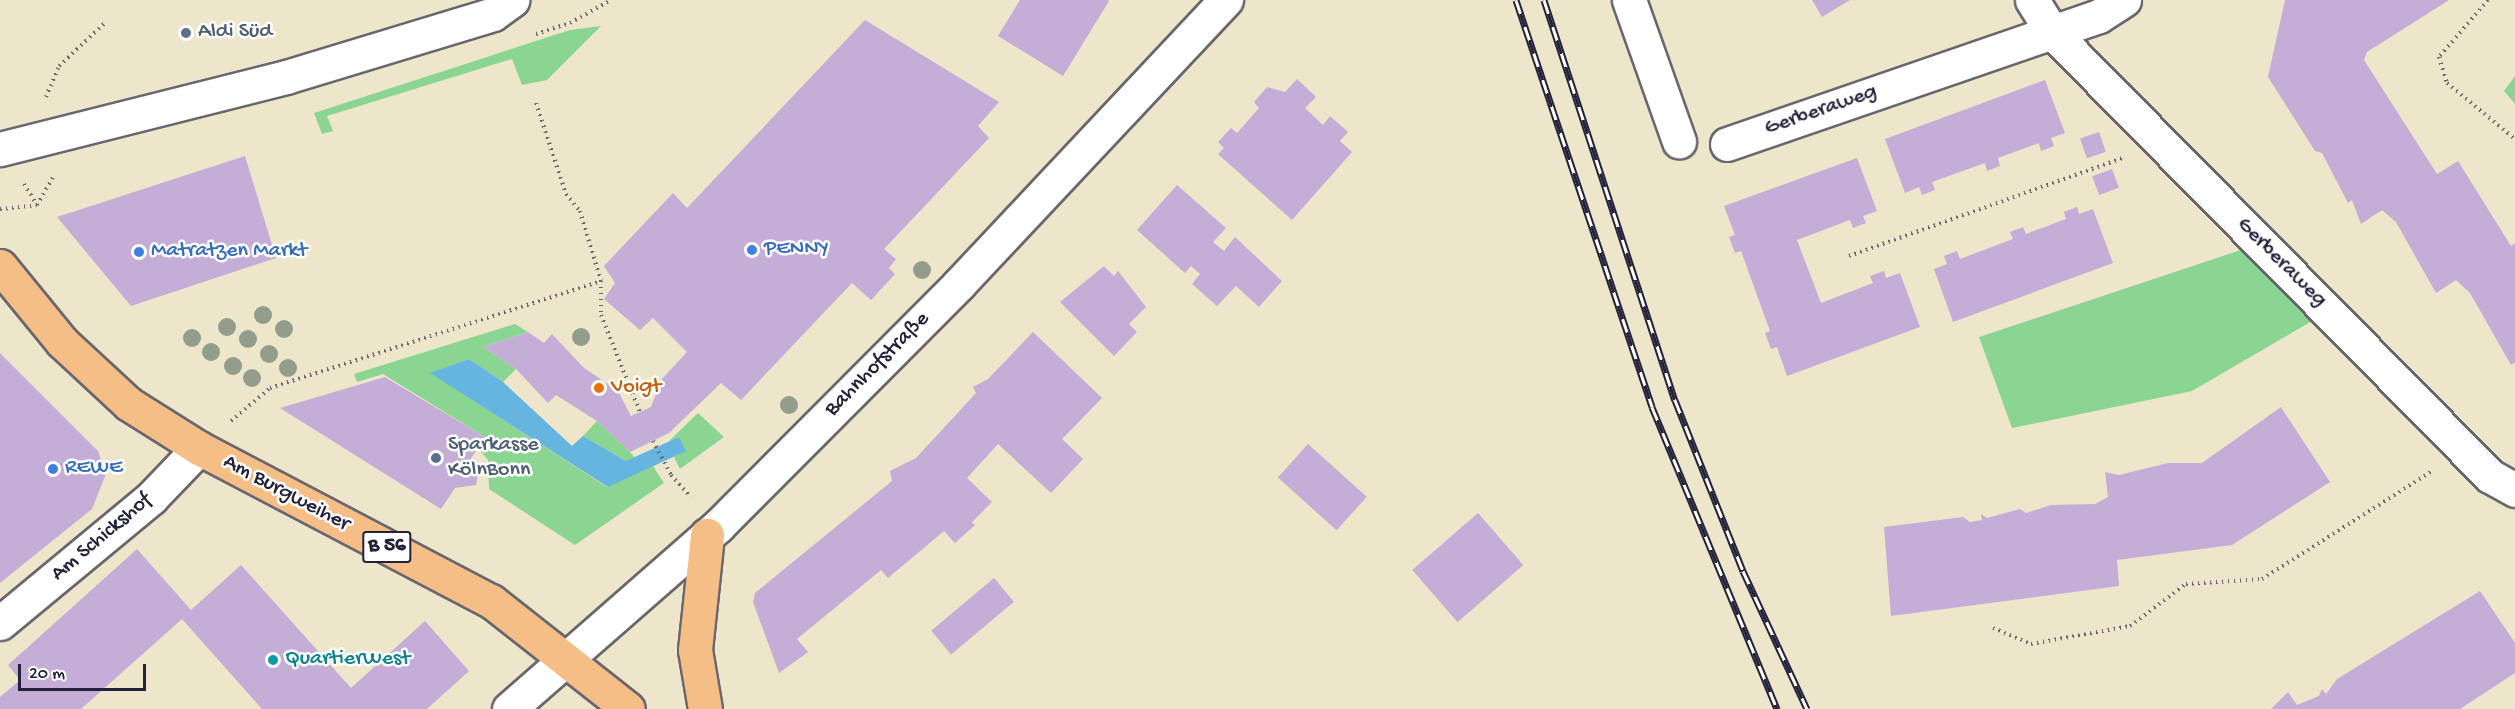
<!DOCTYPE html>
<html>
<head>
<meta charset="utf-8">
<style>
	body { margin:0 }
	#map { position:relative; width:2515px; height:709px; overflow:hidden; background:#ede6ca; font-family:"Gochi Hand",sans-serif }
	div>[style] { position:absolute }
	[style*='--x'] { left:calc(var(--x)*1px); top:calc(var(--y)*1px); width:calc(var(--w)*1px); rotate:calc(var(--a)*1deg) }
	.green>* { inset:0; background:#8bd592 }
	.water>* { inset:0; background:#65b5e0 }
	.building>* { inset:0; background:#c4add6; transform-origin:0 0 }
	.path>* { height:4px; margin-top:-2px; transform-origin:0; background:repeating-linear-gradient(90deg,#69676d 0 1.5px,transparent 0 6px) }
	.roads { filter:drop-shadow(2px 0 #69676d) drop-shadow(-2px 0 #69676d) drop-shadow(0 2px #69676d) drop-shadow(0 -2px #69676d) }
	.minor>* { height:33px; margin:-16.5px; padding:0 16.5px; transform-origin:16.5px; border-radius:16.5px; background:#fff }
	.major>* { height:33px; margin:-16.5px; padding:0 16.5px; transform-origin:16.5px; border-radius:16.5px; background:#f6be87 }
	.rail>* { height:7px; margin-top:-3.5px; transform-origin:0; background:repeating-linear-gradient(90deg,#fff 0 14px,#22223b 0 28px); box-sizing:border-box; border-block:2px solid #22223b }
	.trees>* { width:18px; height:18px; margin:-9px; border-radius:50%; background:#929d8c }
	.dots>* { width:16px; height:16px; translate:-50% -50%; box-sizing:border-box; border:3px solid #fff; border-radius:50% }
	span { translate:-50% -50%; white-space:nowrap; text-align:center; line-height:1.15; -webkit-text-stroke:5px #fff; paint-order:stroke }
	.shield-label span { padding:2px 4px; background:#fff; border:2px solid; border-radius:4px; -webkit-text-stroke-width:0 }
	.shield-label { font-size:21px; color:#22223b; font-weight:700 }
	.service-label { font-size:22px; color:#4e5e75 }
	.left { translate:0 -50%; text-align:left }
	.street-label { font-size:22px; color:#22223b }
	.shop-label { font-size:22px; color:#366cbe }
	.food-label { font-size:22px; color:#c56008 }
	.culture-label { font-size:22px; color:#0d838f }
	.scale { position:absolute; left:18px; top:664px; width:128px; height:27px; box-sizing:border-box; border:3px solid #22223b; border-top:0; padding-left:8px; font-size:18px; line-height:21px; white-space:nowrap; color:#22223b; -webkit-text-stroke:4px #fff; paint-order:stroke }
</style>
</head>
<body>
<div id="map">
	<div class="green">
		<div style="clip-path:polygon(601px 26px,547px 80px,522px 85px,512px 59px,327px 116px,333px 131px,322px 134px,314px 113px,570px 30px)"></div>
		<div style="clip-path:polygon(2515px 76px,2515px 104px,2504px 91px)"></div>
		<div style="clip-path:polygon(2241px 250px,2312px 321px,2192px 391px,2012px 428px,1979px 337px)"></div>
		<div style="clip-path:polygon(515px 324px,528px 332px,483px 347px,516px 369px,503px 382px,469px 359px,431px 373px,607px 487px,653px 466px,664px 483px,575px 545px,489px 489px,488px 460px,478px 448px,485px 437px,383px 374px,357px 382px,354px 374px)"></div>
		<div style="clip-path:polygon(698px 413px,724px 437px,680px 469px,674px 457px,685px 450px,679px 437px,668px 442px)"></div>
		<div style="clip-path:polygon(597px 421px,630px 452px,636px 459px,626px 461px,583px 436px)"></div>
	</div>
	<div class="water">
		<div style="clip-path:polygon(469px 359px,503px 382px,572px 446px,583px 436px,626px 461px,679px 437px,686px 451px,608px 487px,430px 373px)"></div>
	</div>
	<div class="building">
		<div style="clip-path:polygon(1020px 0,1108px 0,1109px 1px,1063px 76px,998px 36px)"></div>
		<div style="clip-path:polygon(1812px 0,1850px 0,1822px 17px)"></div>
		<div style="clip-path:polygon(2285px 0,2449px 0,2367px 52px,2364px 60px,2437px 174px,2458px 161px,2511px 246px,2515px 243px,2515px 362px,2511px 365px,2470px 293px,2456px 280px,2436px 293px,2396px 222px,2382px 210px,2361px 224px,2352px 200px,2348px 203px,2322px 153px,2315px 151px,2268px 77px)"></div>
		<div style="clip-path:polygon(865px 20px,999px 102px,978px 126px,989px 138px,884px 249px,896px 259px,889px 268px,895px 274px,871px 300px,852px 283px,741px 400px,721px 383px,669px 433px,630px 452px,597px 421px,556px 395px,548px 403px,516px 369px,483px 347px,528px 332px,544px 343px,552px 334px,584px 368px,618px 391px,631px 416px,651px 407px,662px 379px,687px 352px,653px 318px,640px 330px,604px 299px,615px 283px,604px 266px,673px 193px,687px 208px)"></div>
		<div style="clip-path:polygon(1297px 79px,1316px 97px,1305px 108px,1323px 125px,1330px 116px,1348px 132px,1340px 141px,1352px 152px,1292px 220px,1218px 154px,1224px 148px,1218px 142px,1231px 128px,1237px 133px,1259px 108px,1254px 102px,1267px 87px,1285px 92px)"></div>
		<div style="clip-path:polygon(2045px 80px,2065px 133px,2051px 138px,2054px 146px,2041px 151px,2039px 143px,1998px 158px,2000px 166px,1987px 171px,1985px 163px,1932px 182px,1935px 190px,1922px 195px,1919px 187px,1905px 193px,1885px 139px)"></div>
		<div style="left:2099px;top:132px;width:21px;height:20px;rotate:71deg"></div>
		<div style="clip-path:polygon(245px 156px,276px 258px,131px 306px,57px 217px)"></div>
		<div style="clip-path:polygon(1857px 158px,1877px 211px,1863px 216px,1866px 223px,1853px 228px,1850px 220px,1797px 240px,1821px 303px,1873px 283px,1870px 276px,1884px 271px,1886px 278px,1900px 273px,1920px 327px,1787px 376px,1777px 347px,1771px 349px,1765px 333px,1770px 331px,1741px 251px,1735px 253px,1729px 237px,1735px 235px,1724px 206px)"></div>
		<div style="left:2112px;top:169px;width:20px;height:21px;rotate:70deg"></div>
		<div style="clip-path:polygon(1177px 185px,1226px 228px,1213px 242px,1224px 251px,1235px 237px,1282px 281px,1259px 307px,1236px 286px,1217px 306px,1192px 284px,1200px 274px,1191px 266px,1185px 273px,1137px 230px)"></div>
		<div style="clip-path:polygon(2077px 207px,2079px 214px,2093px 209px,2113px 263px,1953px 322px,1934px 269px,1947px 264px,1944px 256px,1957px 251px,1960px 259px,2013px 239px,2010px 232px,2023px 227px,2026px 234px,2066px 219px,2064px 212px)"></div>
		<div style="clip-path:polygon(1104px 266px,1114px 276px,1118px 271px,1146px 307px,1129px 324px,1137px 332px,1114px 356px,1060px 302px)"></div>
		<div style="clip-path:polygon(1033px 332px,1102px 398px,1062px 439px,1083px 459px,1051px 493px,998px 444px,967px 478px,992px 502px,972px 522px,975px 525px,955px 543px,944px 531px,888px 578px,881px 570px,797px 639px,808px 652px,779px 673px,753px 602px,755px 593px,892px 481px,890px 471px,916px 458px,976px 393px,973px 387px,988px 379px)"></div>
		<div style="clip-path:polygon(0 353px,98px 451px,106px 474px,92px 509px,0 583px)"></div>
		<div style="clip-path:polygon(385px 377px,485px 437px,470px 460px,479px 468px,476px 485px,455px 488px,441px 509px,280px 408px)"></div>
		<div style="clip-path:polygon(2281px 407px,2330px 482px,2232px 545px,2117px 560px,2119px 586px,1891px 616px,1884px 527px,1963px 517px,1970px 522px,1982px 520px,1981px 514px,1987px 518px,2020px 509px,2026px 513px,2051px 505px,2095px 504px,2108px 497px,2105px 472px,2119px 475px,2168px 463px,2202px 463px)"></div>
		<div style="left:1308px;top:444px;width:79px;height:45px;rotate:42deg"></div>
		<div style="left:1478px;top:513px;width:69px;height:87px;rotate:49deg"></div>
		<div style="clip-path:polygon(137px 549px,191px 610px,241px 565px,351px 688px,425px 621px,469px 671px,427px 709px,262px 709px,182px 619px,81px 709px,0 709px,0 697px,20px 680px,8px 665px)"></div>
		<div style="left:994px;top:578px;width:31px;height:82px;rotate:50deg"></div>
		<div style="clip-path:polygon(2480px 591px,2515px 643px,2515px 673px,2460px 709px,2271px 709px,2288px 692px,2297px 705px,2319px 696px,2322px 689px,2326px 694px,2337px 679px)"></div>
	</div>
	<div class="path">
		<div style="--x:2488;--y:0;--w:75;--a:130.7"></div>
		<div style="--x:2439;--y:57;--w:27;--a:73"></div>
		<div style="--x:2447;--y:83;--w:88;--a:39.5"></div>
		<div style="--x:536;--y:34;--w:36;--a:-18"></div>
		<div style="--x:570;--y:23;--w:47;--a:-29.3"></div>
		<div style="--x:46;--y:97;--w:34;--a:-67"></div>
		<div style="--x:59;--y:66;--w:64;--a:-43.1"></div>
		<div style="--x:536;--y:103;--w:96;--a:71.8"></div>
		<div style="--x:566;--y:194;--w:22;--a:51"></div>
		<div style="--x:580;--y:211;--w:73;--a:73.3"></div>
		<div style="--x:601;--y:281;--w:34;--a:90"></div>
		<div style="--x:601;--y:315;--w:105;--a:68.1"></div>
		<div style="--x:24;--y:184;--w:25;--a:58"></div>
		<div style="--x:0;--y:209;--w:37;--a:-6"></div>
		<div style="--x:37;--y:205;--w:34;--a:-60"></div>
		<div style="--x:1849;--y:256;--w:290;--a:-19.7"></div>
		<div style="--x:231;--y:421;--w:51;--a:-40.2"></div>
		<div style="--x:270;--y:388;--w:348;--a:-17.9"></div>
		<div style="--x:653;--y:441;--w:38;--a:62"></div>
		<div style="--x:671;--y:475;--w:30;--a:48"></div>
		<div style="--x:1993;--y:628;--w:41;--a:22.8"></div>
		<div style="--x:2031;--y:644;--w:101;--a:-10.3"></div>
		<div style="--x:2130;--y:626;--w:70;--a:-36.9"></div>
		<div style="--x:2186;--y:584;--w:76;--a:-3.8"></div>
		<div style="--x:2262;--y:579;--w:201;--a:-32.4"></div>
	</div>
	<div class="roads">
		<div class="minor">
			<div style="--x:1629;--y:0;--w:150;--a:70.5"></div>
			<div style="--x:2032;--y:0;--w:36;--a:58"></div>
			<div style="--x:2051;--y:31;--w:625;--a:45.39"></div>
			<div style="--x:2490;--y:476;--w:29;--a:29"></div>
			<div style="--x:1727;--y:144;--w:393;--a:-19"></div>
			<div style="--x:2099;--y:16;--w:30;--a:-33"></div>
			<div style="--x:0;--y:149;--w:295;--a:-14.1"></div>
			<div style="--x:286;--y:77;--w:216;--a:-16.9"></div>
			<div style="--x:493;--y:14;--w:24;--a:-36"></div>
			<div style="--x:0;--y:623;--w:196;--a:-39.6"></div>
			<div style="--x:151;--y:498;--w:69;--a:-46.2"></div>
			<div style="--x:509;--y:709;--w:278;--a:-41.2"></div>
			<div style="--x:718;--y:526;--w:342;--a:-45.1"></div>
			<div style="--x:959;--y:284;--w:390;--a:-46.8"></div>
		</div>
		<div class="major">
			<div style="--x:0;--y:266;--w:98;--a:50.8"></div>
			<div style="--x:62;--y:342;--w:91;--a:42.8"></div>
			<div style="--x:129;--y:404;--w:83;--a:32.2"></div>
			<div style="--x:199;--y:448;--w:330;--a:27.7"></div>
			<div style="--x:491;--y:601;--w:174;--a:38.2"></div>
			<div style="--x:705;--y:709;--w:60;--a:-99.6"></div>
			<div style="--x:695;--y:650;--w:116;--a:-84"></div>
		</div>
	</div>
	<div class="rail">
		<div style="--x:1516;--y:0;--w:429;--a:71.5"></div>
		<div style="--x:1652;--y:407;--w:327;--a:67.5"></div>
		<div style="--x:1544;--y:0;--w:421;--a:71.9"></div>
		<div style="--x:1675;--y:400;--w:184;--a:68.3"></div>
		<div style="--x:1743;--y:571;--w:152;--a:65.1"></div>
	</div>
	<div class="trees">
		<div style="left:922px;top:270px"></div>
		<div style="left:263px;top:315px"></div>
		<div style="left:227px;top:327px"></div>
		<div style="left:284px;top:329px"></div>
		<div style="left:581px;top:337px"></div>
		<div style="left:192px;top:338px"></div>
		<div style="left:248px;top:339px"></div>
		<div style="left:211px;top:352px"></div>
		<div style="left:269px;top:354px"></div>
		<div style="left:233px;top:366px"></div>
		<div style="left:288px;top:368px"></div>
		<div style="left:252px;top:378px"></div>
		<div style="left:789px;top:405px"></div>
	</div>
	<div class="dots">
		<div style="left:186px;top:33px;background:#5c6f8a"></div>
		<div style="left:752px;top:250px;background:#3f7fe0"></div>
		<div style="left:139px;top:252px;background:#3f7fe0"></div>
		<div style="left:599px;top:388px;background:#e8710a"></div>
		<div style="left:436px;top:458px;background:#5c6f8a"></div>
		<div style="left:53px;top:469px;background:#3f7fe0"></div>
		<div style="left:273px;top:660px;background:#0f9aa8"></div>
	</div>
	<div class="shield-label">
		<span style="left:387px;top:547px">B 56</span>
	</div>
	<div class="service-label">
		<span class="left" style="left:198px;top:33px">Aldi Süd</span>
		<span class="left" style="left:448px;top:458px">Sparkasse<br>KölnBonn</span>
	</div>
	<div class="street-label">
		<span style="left:1821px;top:111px;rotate:-19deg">Gerberaweg</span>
		<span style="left:2281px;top:263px;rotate:45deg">Gerberaweg</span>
		<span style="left:878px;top:365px;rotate:-45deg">Bahnhofstraße</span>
		<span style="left:286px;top:494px;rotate:28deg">Am Burgweiher</span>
		<span style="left:102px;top:538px;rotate:-40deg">Am Schickshof</span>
	</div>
	<div class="shop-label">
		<span class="left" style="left:764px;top:250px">PENNY</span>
		<span class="left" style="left:151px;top:252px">Matratzen Markt</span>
		<span class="left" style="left:65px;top:469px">REWE</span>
	</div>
	<div class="food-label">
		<span class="left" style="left:611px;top:388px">Voigt</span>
	</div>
	<div class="culture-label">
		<span class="left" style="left:285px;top:660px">QuartierWest</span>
	</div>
	<div class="scale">20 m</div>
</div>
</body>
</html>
